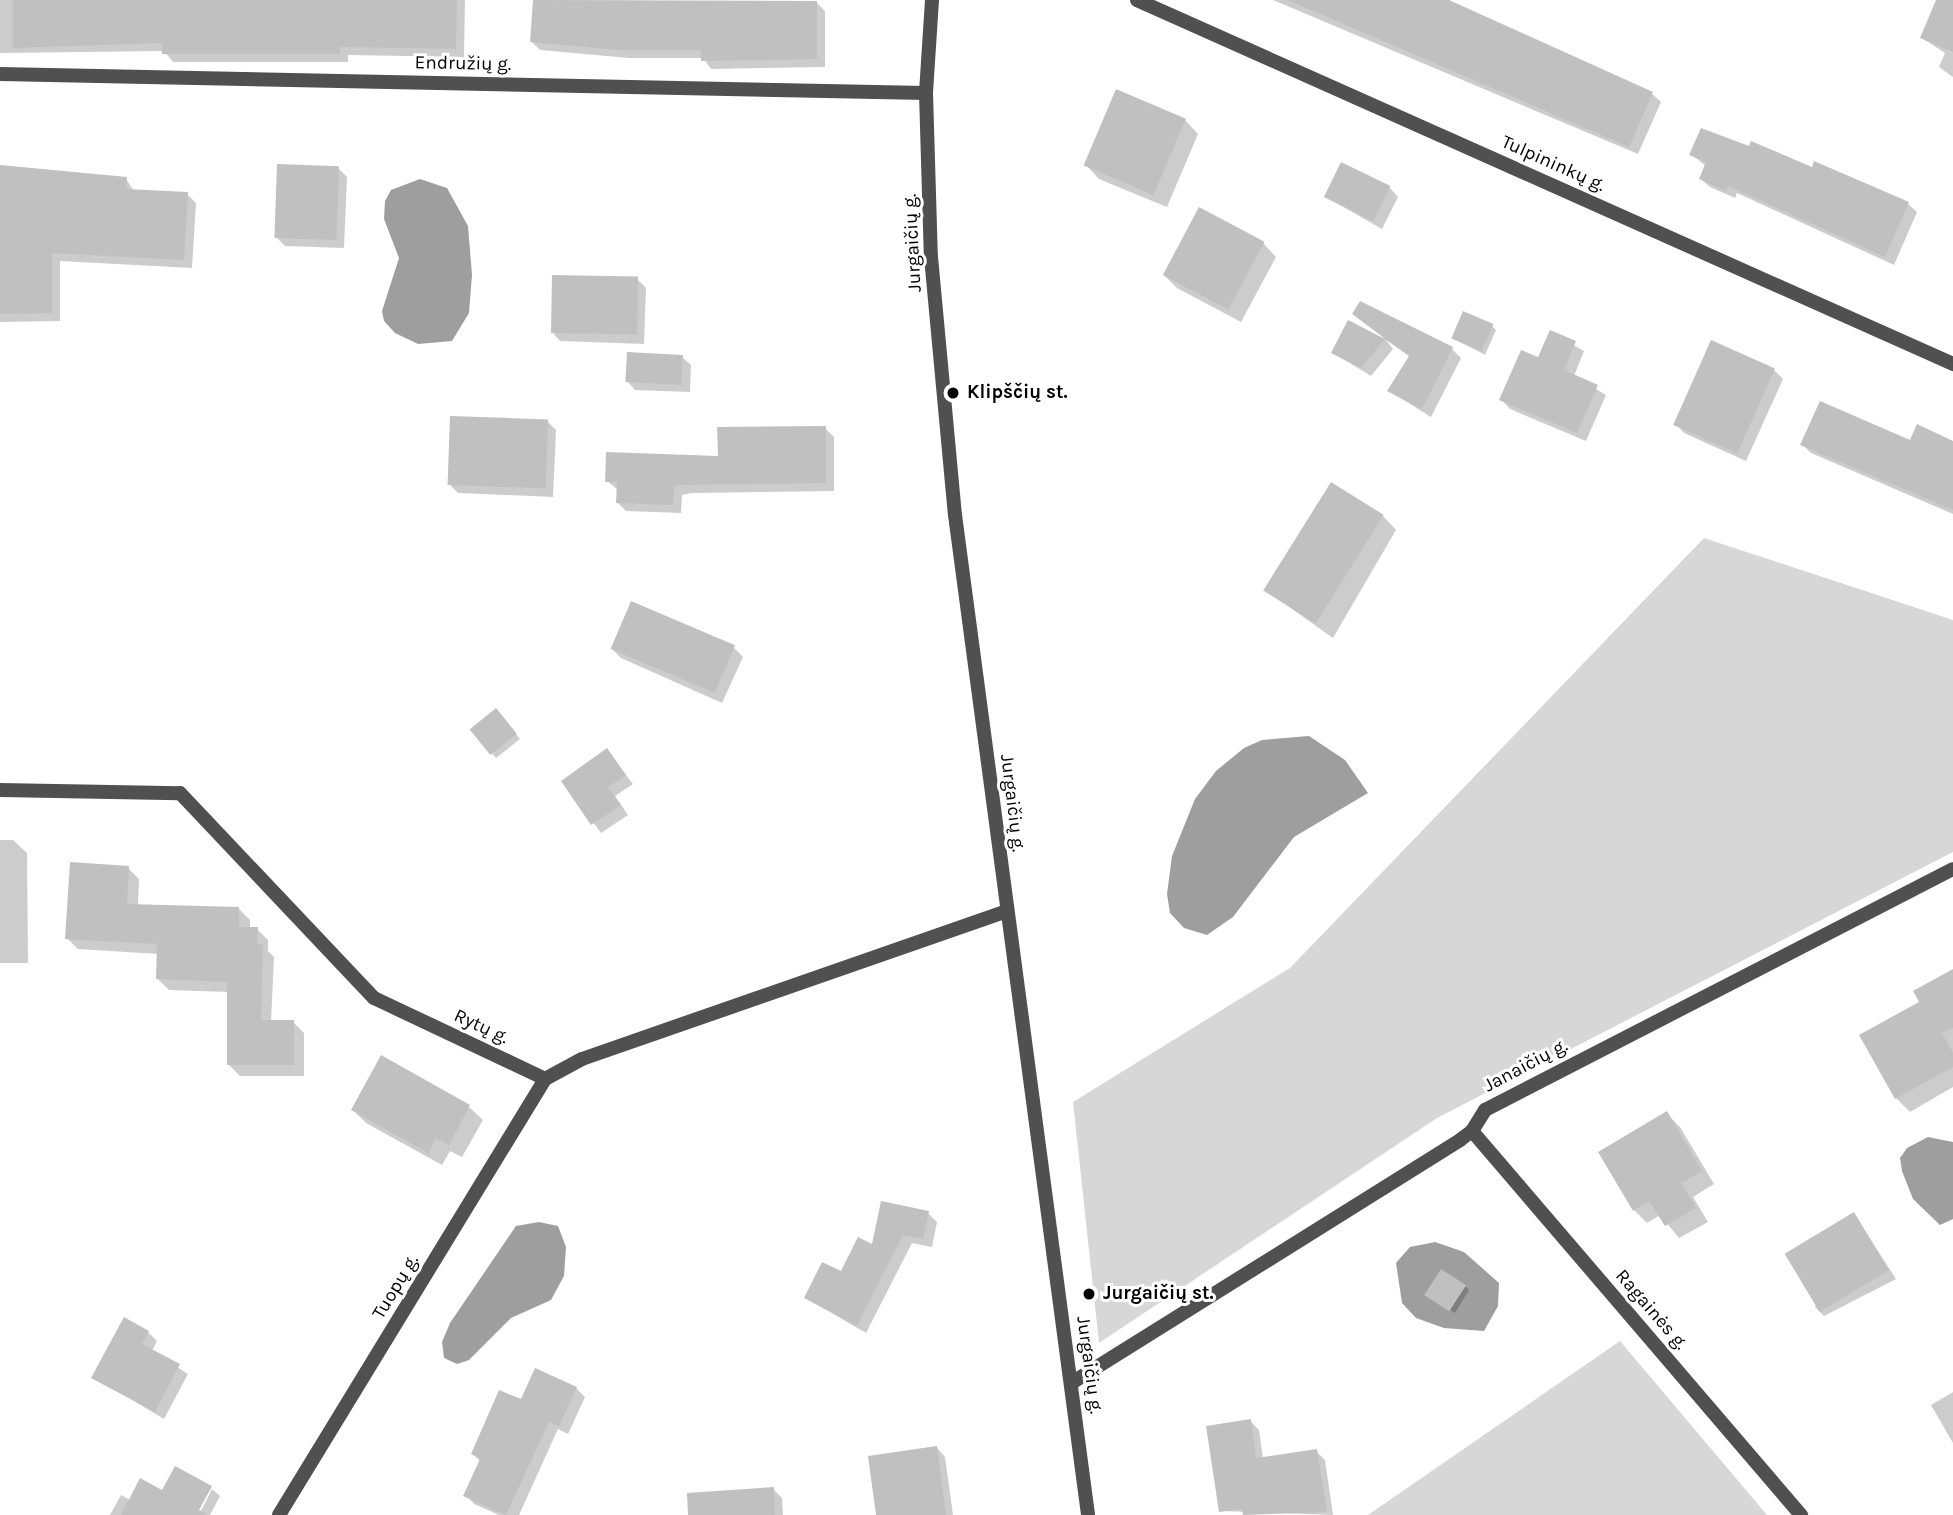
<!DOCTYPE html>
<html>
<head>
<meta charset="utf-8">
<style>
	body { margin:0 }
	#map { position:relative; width:1953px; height:1515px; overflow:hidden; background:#fff; font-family:Karla,sans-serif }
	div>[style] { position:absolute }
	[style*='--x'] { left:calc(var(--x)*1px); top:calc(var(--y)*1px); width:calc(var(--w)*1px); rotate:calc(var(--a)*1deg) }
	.green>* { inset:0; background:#d7d7d7 }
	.water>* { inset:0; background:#9e9e9e }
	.shadow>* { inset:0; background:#0003 }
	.building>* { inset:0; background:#c0c0c0; transform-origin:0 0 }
	.minor>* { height:14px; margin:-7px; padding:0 7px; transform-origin:7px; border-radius:7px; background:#505050 }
	.dots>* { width:19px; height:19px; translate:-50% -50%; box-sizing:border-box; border:4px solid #fff; border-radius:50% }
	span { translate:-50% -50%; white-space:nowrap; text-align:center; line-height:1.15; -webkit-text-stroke:6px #fff; paint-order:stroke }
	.street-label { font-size:19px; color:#000 }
	.poi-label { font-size:19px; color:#000; font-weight:700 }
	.left { translate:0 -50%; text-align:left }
</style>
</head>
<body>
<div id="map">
	<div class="green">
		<div style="clip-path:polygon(1704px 538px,1953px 620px,1953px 852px,1437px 1118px,1099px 1343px,1073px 1102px,1290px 968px)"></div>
		<div style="clip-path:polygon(1620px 1341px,1767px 1515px,1368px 1515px)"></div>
	</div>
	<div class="water">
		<div style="clip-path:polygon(420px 179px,447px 188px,468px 226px,472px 275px,469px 313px,452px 341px,418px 344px,395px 333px,384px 321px,382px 311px,399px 258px,384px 219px,385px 201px,391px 190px)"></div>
		<div style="clip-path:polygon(1309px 736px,1345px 760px,1368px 793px,1294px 837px,1233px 917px,1207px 935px,1184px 928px,1170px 913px,1167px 894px,1172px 856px,1195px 799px,1216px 771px,1244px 748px,1262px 740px)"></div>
		<div style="clip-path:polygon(1928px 1137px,1953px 1142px,1953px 1219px,1940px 1225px,1913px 1199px,1902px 1171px,1900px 1158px,1907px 1148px)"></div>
		<div style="clip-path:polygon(539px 1222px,558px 1226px,566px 1247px,564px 1276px,551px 1300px,511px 1318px,469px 1360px,457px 1364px,444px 1358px,442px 1342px,450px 1323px,516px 1226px)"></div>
		<div style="clip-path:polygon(1435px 1242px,1464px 1252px,1499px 1283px,1498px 1306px,1484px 1331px,1444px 1328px,1416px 1318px,1402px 1303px,1396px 1263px,1410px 1247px)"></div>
	</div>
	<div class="shadow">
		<div style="clip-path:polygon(0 0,465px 0,464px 57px,348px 55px,348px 62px,173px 62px,164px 51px,0 53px)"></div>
		<div style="clip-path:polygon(535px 0,816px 2px,825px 11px,825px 67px,711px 69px,703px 58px,629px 58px,540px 50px,531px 41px)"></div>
		<div style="clip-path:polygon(1273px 0,1444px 0,1652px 94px,1661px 102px,1638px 154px)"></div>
		<div style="clip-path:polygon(1938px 0,1953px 0,1953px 77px,1939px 67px,1945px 53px,1922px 38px)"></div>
		<div style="clip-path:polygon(1185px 120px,1198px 134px,1167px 207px,1099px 179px,1086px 165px)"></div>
		<div style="clip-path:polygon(1691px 154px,1813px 170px,1908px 204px,1917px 212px,1894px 265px,1737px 193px,1735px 198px,1710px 187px,1701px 179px,1706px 166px)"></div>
		<div style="clip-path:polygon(0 167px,126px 179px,134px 191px,187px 194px,196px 203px,192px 268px,60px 261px,60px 321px,0 322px)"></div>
		<div style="clip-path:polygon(338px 168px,347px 177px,344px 248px,285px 246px,276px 237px)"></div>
		<div style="clip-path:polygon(1390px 188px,1398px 197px,1382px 229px,1326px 197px)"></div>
		<div style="clip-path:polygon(1263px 243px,1276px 257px,1241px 322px,1177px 288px,1164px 275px)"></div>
		<div style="clip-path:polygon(637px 279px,646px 288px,644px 344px,560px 341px,552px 332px)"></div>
		<div style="clip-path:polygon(1354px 314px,1452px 349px,1461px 358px,1431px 417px,1389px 391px,1411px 357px,1386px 340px,1393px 349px,1371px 376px,1333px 353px,1384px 338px)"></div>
		<div style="clip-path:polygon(1492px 326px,1496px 330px,1485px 355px,1453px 338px)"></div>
		<div style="clip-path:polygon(1551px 332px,1584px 351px,1574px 376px,1606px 395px,1586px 441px,1510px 409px,1502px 400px,1539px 359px)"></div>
		<div style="clip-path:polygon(682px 357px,691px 365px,690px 392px,635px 390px,627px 381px)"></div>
		<div style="clip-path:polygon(1774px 370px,1783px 379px,1746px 461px,1684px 433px,1676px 424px)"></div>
		<div style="clip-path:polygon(547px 421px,556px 430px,553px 497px,458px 493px,449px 484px)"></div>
		<div style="clip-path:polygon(825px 428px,834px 437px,834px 491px,692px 493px,682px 495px,681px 513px,626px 511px,618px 503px,618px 490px,607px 481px,720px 457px)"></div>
		<div style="clip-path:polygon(1953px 443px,1953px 514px,1811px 453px,1803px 445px)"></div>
		<div style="clip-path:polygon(1383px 516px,1396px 530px,1333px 638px,1265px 590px)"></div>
		<div style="clip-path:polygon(734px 648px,743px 657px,722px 703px,621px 658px,612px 649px)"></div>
		<div style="clip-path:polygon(500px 715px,520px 739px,496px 758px,472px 730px)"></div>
		<div style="clip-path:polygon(607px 751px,633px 784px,615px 796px,628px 815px,601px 833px,563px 781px)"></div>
		<div style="clip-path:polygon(0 840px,13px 840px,27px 853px,28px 963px,0 963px)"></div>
		<div style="clip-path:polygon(128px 868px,139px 879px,138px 906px,239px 909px,250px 920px,250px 929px,257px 929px,268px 940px,268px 951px,274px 957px,271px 1022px,293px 1022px,304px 1033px,304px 1076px,240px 1076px,229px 1065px,229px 992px,169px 990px,158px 979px,159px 954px,78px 949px,67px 938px)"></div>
		<div style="clip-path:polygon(1953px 978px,1953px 1087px,1910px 1112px,1896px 1098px,1921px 1002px)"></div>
		<div style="clip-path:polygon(382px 1058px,469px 1107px,483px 1120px,462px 1157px,450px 1151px,442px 1165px,366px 1123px,353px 1110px)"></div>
		<div style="clip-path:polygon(1667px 1114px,1680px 1127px,1714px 1184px,1693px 1197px,1708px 1222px,1679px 1238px,1660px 1215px,1647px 1223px,1634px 1210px)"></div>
		<div style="clip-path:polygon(928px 1213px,937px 1222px,932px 1247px,912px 1243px,866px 1333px,806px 1298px,873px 1247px)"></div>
		<div style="clip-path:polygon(1854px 1214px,1896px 1279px,1824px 1316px,1815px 1307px)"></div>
		<div style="clip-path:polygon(1465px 1286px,1469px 1290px,1455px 1313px,1431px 1298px)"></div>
		<div style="clip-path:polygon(148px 1332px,157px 1341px,152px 1351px,188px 1374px,164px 1419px,94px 1377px)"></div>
		<div style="clip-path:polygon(576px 1388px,585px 1397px,568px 1434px,558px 1429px,519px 1515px,499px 1515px,474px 1504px,466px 1495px,481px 1462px,473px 1454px,522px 1402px)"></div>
		<div style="clip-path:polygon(1953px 1392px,1953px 1443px,1931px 1405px)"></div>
		<div style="clip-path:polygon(1250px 1421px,1259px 1430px,1263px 1459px,1316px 1451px,1325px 1460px,1333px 1515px,1221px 1511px)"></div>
		<div style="clip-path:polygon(937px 1448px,945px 1457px,953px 1515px,877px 1515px)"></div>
		<div style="clip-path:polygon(176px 1469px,211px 1488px,195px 1515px,110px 1515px,121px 1495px,130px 1500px,163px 1492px)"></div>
		<div style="clip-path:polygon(212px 1489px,220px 1496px,210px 1515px,199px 1515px)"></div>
		<div style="clip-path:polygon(773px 1489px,782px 1498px,783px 1515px,724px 1515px)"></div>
	</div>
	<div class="building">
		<div style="clip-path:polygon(13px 0,457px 0,456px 49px,340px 47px,340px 54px,162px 54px,162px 43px,13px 48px)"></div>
		<div style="clip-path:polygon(533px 0,817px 1px,817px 59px,701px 61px,701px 50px,619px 50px,530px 42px)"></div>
		<div style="clip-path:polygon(1288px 0,1449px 0,1653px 92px,1629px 147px)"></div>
		<div style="clip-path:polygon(1936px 0,1953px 0,1953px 52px,1920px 38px)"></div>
		<div style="left:1116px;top:89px;width:76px;height:83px;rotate:23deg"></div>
		<div style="clip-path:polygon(1701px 128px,1749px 146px,1751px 141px,1812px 167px,1814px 161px,1909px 202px,1885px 257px,1728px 186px,1726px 191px,1699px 179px,1706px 162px,1689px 155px)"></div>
		<div style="left:1341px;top:162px;width:55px;height:39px;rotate:26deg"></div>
		<div style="left:277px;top:164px;width:62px;height:74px;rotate:2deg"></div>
		<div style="clip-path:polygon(0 165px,127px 177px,126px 189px,188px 192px,184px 260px,52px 253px,52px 313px,0 314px)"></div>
		<div style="left:1199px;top:207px;width:74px;height:77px;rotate:28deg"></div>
		<div style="left:552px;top:275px;width:86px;height:58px;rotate:1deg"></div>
		<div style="clip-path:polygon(1360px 301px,1453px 347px,1422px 409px,1387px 391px,1409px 356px,1352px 314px)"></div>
		<div style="left:1463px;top:311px;width:33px;height:30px;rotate:23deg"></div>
		<div style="clip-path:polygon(1348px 320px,1385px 339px,1361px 368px,1331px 353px)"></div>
		<div style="clip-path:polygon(1550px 330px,1576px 341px,1564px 370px,1598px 385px,1577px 433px,1499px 400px,1521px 350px,1538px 357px)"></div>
		<div style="left:1711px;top:340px;width:70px;height:93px;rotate:24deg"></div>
		<div style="left:627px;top:352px;width:56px;height:30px;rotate:3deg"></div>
		<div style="clip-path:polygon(1820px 401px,1910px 440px,1917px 424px,1953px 441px,1953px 510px,1800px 445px)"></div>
		<div style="left:450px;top:416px;width:98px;height:69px;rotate:2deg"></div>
		<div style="clip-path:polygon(826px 426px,826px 483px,683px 485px,674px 486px,673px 505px,616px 503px,617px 482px,605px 482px,606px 452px,718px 456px,717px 427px)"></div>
		<div style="left:1331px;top:482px;width:62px;height:128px;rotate:32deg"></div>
		<div style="left:631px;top:601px;width:113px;height:52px;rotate:23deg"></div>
		<div style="left:496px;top:708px;width:33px;height:34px;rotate:51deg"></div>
		<div style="clip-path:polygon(607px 748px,626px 775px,608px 787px,621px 805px,591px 825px,561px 781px)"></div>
		<div style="clip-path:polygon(70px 862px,129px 866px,127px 904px,239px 907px,239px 927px,258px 927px,257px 944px,263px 944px,261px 1020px,294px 1020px,294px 1065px,227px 1065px,227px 982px,156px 979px,157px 944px,65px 939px)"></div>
		<div style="clip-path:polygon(1953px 969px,1953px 1028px,1942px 1033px,1953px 1053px,1953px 1067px,1895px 1099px,1859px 1035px,1919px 1002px,1913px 991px)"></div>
		<div style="clip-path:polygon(381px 1055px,470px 1105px,449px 1145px,436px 1138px,428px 1153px,351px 1110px)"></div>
		<div style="clip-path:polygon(1667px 1111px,1702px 1171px,1681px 1183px,1696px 1208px,1665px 1226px,1649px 1201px,1633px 1211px,1598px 1152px)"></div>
		<div style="clip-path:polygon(881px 1201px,929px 1211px,923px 1239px,903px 1235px,857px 1326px,804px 1298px,822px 1262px,841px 1271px,858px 1237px,872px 1244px)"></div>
		<div style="left:1854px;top:1212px;width:68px;height:81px;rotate:59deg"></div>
		<div style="left:1441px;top:1269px;width:30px;height:31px;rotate:33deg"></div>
		<div style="clip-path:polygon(124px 1317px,149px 1331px,142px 1344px,180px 1364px,155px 1412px,91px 1378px)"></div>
		<div style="clip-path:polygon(535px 1368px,577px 1387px,559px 1426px,549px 1422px,506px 1515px,463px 1496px,480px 1459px,471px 1454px,499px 1390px,521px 1399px)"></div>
		<div style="clip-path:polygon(1251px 1419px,1256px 1458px,1317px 1449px,1327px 1512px,1243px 1515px,1242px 1509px,1219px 1512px,1206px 1426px)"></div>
		<div style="clip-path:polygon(937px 1446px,946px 1515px,876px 1515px,868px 1456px)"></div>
		<div style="clip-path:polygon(175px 1466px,212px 1486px,199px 1510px,208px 1515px,121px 1515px,140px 1478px,162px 1490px)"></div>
		<div style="clip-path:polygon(774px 1487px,775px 1515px,688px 1515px,687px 1493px)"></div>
	</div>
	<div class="minor">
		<div style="--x:932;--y:0;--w:93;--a:93.7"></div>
		<div style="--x:926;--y:93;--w:164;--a:88.3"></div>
		<div style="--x:931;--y:257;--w:259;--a:84.7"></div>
		<div style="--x:955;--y:515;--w:1009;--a:82.42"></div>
		<div style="--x:1137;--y:0;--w:894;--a:24.04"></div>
		<div style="--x:0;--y:74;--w:926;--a:1.18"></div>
		<div style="--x:0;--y:790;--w:180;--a:1"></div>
		<div style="--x:180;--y:793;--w:282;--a:46.6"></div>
		<div style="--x:374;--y:998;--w:189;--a:25.3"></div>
		<div style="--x:545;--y:1079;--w:42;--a:-28.4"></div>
		<div style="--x:582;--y:1059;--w:449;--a:-19.2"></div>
		<div style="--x:1472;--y:1131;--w:506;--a:49.41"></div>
		<div style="--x:1073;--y:1382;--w:456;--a:-32"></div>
		<div style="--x:1460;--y:1140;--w:15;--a:-37"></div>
		<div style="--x:1472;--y:1131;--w:25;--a:-58"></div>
		<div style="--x:1485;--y:1110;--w:526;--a:-27.25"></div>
		<div style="--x:279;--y:1515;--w:511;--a:-58.61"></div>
	</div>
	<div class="dots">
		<div style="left:953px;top:393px;background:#000"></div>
		<div style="left:1089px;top:1294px;background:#000"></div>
	</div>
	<div class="street-label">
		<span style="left:463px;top:64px;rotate:1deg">Endružių g.</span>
		<span style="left:1553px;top:164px;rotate:24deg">Tulpininkų g.</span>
		<span style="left:913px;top:243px;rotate:-93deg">Jurgaičių g.</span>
		<span style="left:1012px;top:803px;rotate:83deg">Jurgaičių g.</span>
		<span style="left:481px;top:1027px;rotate:25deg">Rytų g.</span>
		<span style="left:1526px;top:1066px;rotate:-28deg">Janaičių g.</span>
		<span style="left:396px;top:1287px;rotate:-59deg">Tuopų g.</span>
		<span style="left:1651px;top:1310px;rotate:49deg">Ragainės g.</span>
		<span style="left:1089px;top:1365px;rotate:82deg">Jurgaičių g.</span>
	</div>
	<div class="poi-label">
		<span class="left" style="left:967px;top:393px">Klipščių st.</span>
		<span class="left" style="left:1103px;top:1294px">Jurgaičių st.</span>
	</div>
</div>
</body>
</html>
